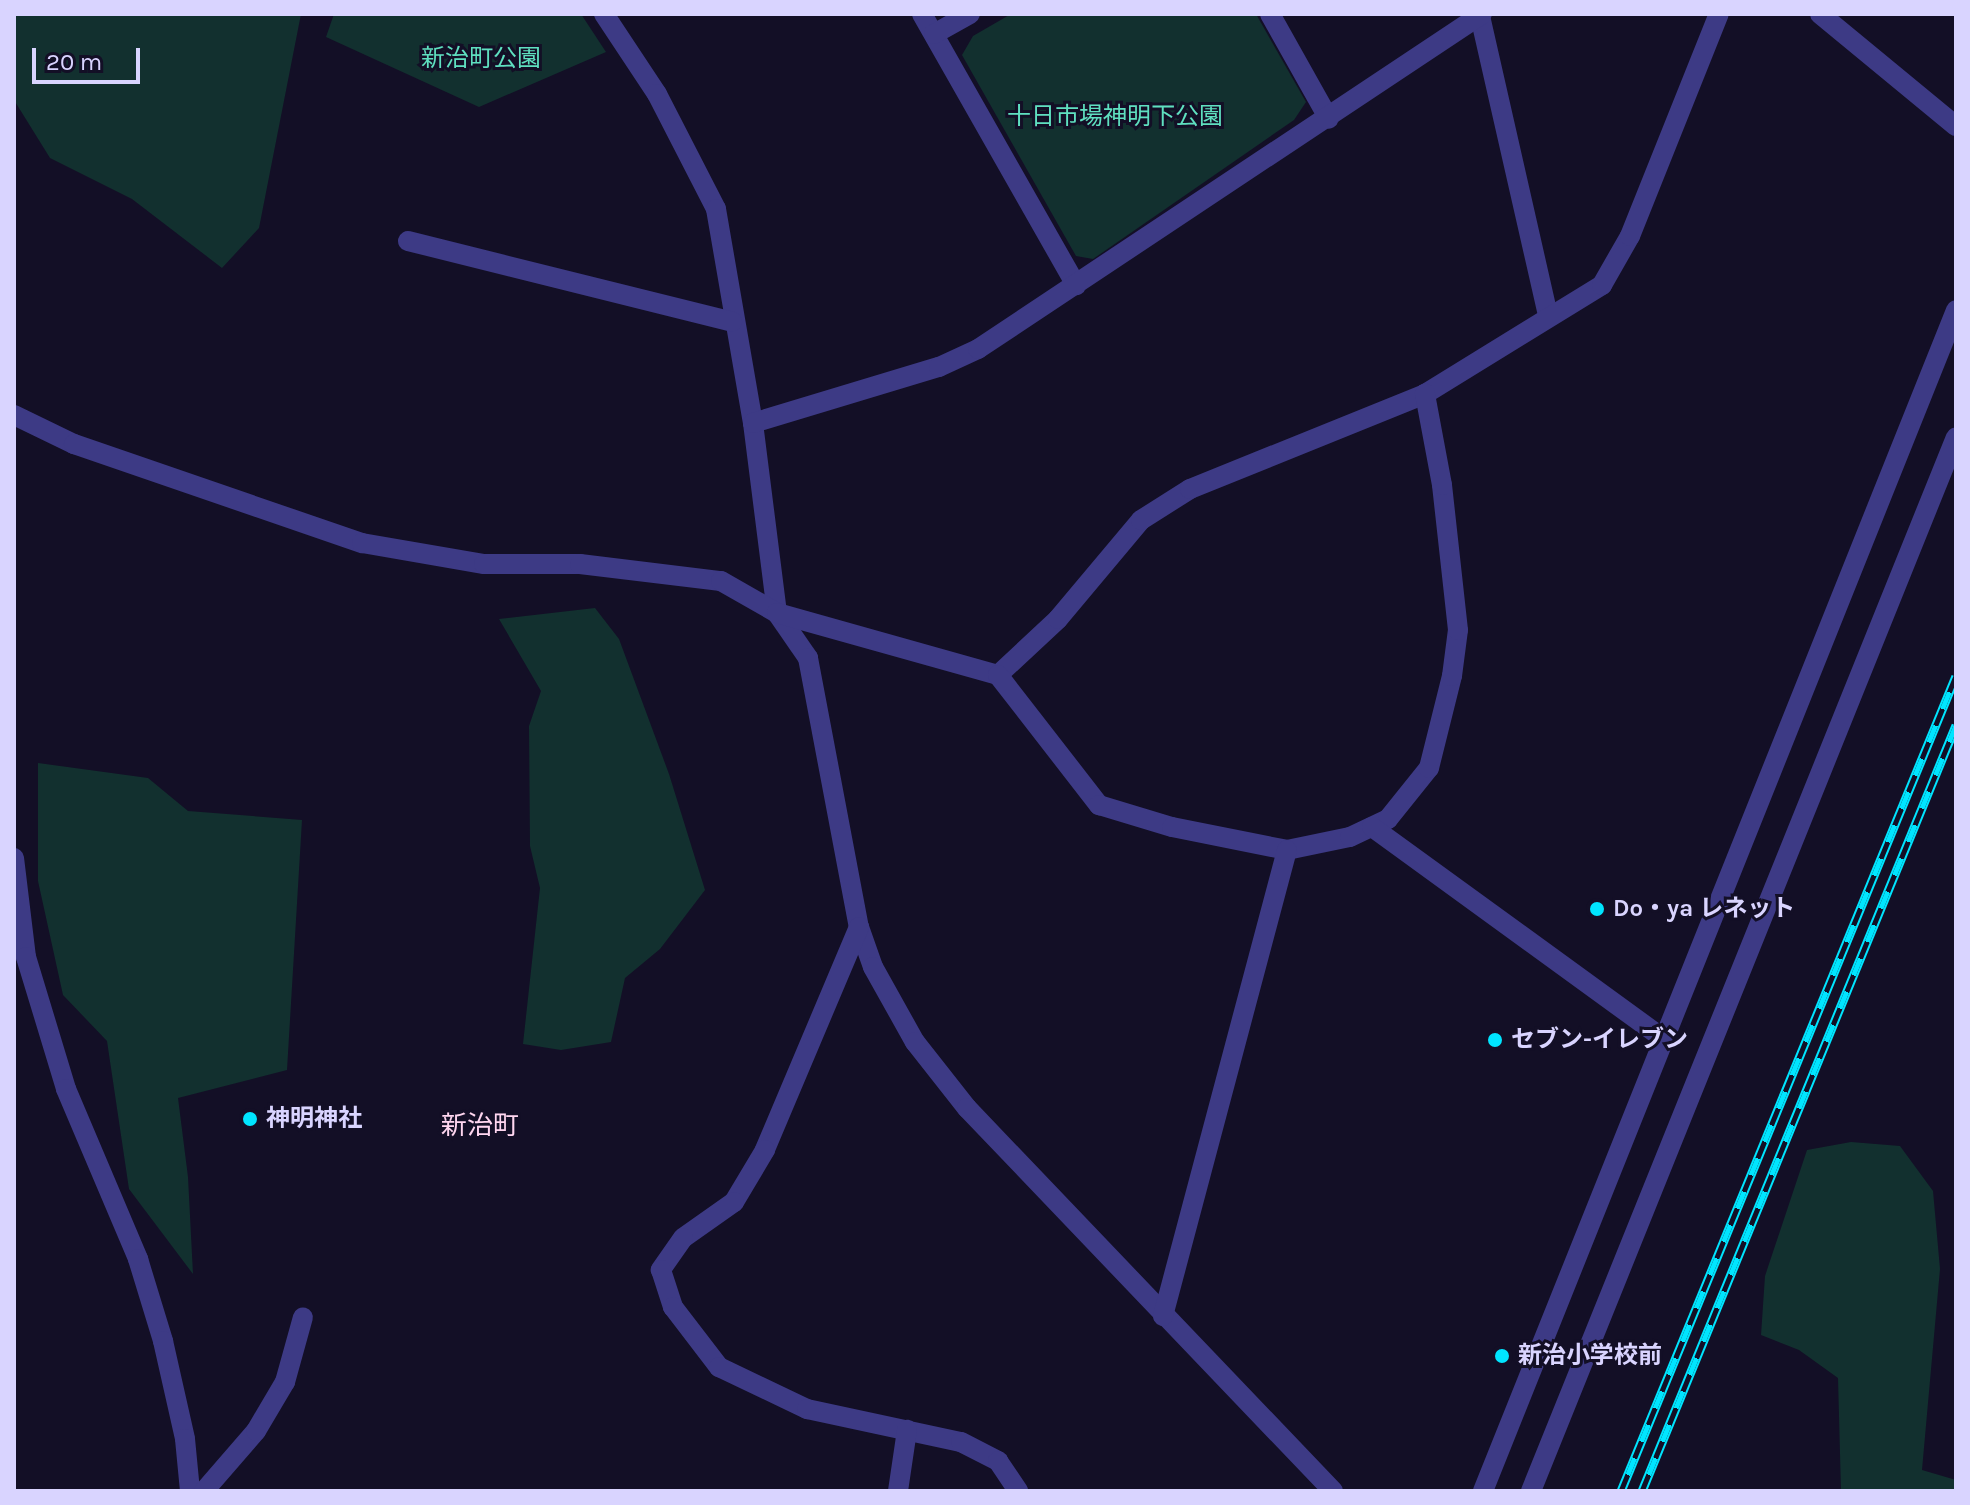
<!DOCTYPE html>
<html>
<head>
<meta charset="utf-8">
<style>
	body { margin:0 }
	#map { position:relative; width:1970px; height:1505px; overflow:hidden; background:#130f26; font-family:Karla,"Noto Sans JP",sans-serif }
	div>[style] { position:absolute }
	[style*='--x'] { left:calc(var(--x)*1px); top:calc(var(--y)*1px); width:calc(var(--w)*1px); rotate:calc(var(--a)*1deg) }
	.green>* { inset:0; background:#12302f }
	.minor>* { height:20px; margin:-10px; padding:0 10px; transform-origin:10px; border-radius:10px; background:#3d3a85 }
	.rail>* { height:9px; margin-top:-4.5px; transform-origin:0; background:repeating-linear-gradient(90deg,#130f26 0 18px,#00e5ff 0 36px); box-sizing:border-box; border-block:2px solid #00e5ff }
	.dots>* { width:22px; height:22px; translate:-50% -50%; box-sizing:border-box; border:4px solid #130f26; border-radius:50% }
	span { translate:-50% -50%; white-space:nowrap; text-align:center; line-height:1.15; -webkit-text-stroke:6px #130f26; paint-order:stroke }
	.park-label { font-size:24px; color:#5fe0c0 }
	.poi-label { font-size:24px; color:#d9d4ff; font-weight:700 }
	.left { translate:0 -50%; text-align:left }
	.neighbourhood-label { font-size:26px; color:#ffd6f0 }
	.frame { position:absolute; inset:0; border:16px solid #d9d4ff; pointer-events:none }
	.scale { position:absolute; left:32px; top:48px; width:108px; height:36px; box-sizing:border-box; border:4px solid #d9d4ff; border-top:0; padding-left:10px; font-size:24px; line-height:28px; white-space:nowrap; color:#d9d4ff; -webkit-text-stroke:6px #130f26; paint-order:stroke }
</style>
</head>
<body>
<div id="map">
	<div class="green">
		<div style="clip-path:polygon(14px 14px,301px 14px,259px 228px,222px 268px,132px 199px,50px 158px,14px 100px)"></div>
		<div style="clip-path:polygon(334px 14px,581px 14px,606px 52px,479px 107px,326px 37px)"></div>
		<div style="clip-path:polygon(1011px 14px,1256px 14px,1306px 102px,1294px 120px,1093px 259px,1076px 256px,962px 55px,973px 36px)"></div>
		<div style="clip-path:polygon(595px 608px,619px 639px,669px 774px,705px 890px,660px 949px,625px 978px,611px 1042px,561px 1050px,523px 1044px,540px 888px,530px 846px,529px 726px,541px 691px,499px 619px)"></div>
		<div style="clip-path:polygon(38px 763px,148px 778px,188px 811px,302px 820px,287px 1070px,178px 1098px,188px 1177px,193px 1274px,129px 1189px,107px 1041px,63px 995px,38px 881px)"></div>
		<div style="clip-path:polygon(1851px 1142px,1900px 1146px,1933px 1191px,1940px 1269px,1922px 1470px,1956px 1480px,1956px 1491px,1841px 1491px,1838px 1378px,1799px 1350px,1761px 1335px,1765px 1276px,1807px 1150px)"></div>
	</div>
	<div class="minor">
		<div style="--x:604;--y:14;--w:96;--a:56.5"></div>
		<div style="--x:657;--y:94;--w:129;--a:62.8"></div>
		<div style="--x:716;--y:209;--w:217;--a:80.2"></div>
		<div style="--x:753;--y:423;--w:192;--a:82.8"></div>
		<div style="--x:777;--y:613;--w:55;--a:55.4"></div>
		<div style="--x:808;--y:658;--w:274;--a:79.3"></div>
		<div style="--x:859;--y:927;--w:42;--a:70.7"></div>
		<div style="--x:873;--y:967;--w:86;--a:60.8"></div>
		<div style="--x:915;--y:1042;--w:84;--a:51.8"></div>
		<div style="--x:967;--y:1108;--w:530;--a:46.3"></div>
		<div style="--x:922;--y:14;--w:312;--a:60.4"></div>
		<div style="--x:1270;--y:14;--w:120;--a:60.7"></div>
		<div style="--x:1820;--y:14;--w:176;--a:39.5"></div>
		<div style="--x:1480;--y:16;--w:308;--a:77.2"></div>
		<div style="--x:934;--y:34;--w:41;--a:-29.1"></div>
		<div style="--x:408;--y:241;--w:334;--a:14"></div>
		<div style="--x:14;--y:415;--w:67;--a:25.8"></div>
		<div style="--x:74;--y:444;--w:305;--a:19"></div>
		<div style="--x:362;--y:543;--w:124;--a:9.8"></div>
		<div style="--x:484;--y:564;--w:96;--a:0"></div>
		<div style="--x:580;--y:564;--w:142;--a:6.9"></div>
		<div style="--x:721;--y:581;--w:64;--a:29.7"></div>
		<div style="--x:777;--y:613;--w:230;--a:15.7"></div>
		<div style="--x:998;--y:675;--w:82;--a:-43"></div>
		<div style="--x:1058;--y:619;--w:129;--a:-50"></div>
		<div style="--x:1141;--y:520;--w:58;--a:-32.3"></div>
		<div style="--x:1190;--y:489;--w:253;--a:-22"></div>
		<div style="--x:1425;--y:394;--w:208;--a:-31.6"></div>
		<div style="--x:1602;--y:285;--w:56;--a:-60.3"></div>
		<div style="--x:1630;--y:236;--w:239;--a:-68.2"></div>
		<div style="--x:753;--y:423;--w:194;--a:-16.8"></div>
		<div style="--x:939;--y:367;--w:43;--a:-24.8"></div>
		<div style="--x:978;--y:349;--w:605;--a:-33.61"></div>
		<div style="--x:998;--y:675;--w:165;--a:52.2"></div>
		<div style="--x:1099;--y:805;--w:76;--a:16.8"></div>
		<div style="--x:1172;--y:827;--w:117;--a:11.3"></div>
		<div style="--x:1287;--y:850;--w:64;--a:-11.7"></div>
		<div style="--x:1350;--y:837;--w:42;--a:-25.3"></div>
		<div style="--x:1388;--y:819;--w:65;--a:-51.2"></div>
		<div style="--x:1429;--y:768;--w:95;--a:-76"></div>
		<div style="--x:1452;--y:676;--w:46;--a:-82.6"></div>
		<div style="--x:1458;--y:630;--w:146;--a:-96.3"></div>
		<div style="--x:1442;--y:485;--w:93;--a:-100.6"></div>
		<div style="--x:1372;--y:827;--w:362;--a:36"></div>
		<div style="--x:14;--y:858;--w:100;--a:83.1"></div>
		<div style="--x:26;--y:957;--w:138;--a:73.1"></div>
		<div style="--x:66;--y:1089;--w:185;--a:67"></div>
		<div style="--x:138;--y:1259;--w:86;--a:73"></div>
		<div style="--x:163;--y:1341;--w:100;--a:77.3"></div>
		<div style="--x:185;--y:1439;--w:52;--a:84.5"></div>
		<div style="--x:859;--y:927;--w:242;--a:112.9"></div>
		<div style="--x:765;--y:1150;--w:61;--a:120.8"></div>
		<div style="--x:734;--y:1202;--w:62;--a:144.8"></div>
		<div style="--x:683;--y:1238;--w:39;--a:125"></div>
		<div style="--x:661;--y:1270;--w:39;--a:72"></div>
		<div style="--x:673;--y:1307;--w:76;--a:52.5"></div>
		<div style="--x:719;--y:1367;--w:98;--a:25.5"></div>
		<div style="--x:807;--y:1409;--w:157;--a:12.1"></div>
		<div style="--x:961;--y:1442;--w:42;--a:27.2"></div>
		<div style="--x:998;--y:1461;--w:36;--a:56"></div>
		<div style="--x:1163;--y:1316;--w:482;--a:-75.1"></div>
		<div style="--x:204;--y:1491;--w:79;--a:-49.1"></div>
		<div style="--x:256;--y:1431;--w:57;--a:-59.4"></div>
		<div style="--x:285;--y:1382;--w:67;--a:-74.5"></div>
		<div style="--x:898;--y:1491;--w:62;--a:-81.6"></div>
		<div style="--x:1483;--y:1491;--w:1272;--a:-68.17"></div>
		<div style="--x:1531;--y:1491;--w:1136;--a:-68.04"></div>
	</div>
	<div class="rail">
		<div style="--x:1621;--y:1491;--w:881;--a:-67.66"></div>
		<div style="--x:1642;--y:1491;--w:828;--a:-67.71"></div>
	</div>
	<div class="dots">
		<div style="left:1597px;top:909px;background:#00e5ff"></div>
		<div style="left:1495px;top:1040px;background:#00e5ff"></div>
		<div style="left:250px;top:1119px;background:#00e5ff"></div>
		<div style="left:1502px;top:1356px;background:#00e5ff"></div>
	</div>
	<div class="park-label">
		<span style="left:481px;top:59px">新治町公園</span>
		<span style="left:1115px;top:117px">十日市場神明下公園</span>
	</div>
	<div class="poi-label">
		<span class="left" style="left:1613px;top:909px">Do・ya レネット</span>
		<span class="left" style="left:1511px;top:1040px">セブン-イレブン</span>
		<span class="left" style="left:266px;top:1119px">神明神社</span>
		<span class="left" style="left:1518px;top:1356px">新治小学校前</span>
	</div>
	<div class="neighbourhood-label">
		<span style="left:480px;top:1126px">新治町</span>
	</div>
	<div class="frame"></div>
	<div class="scale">20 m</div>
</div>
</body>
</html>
